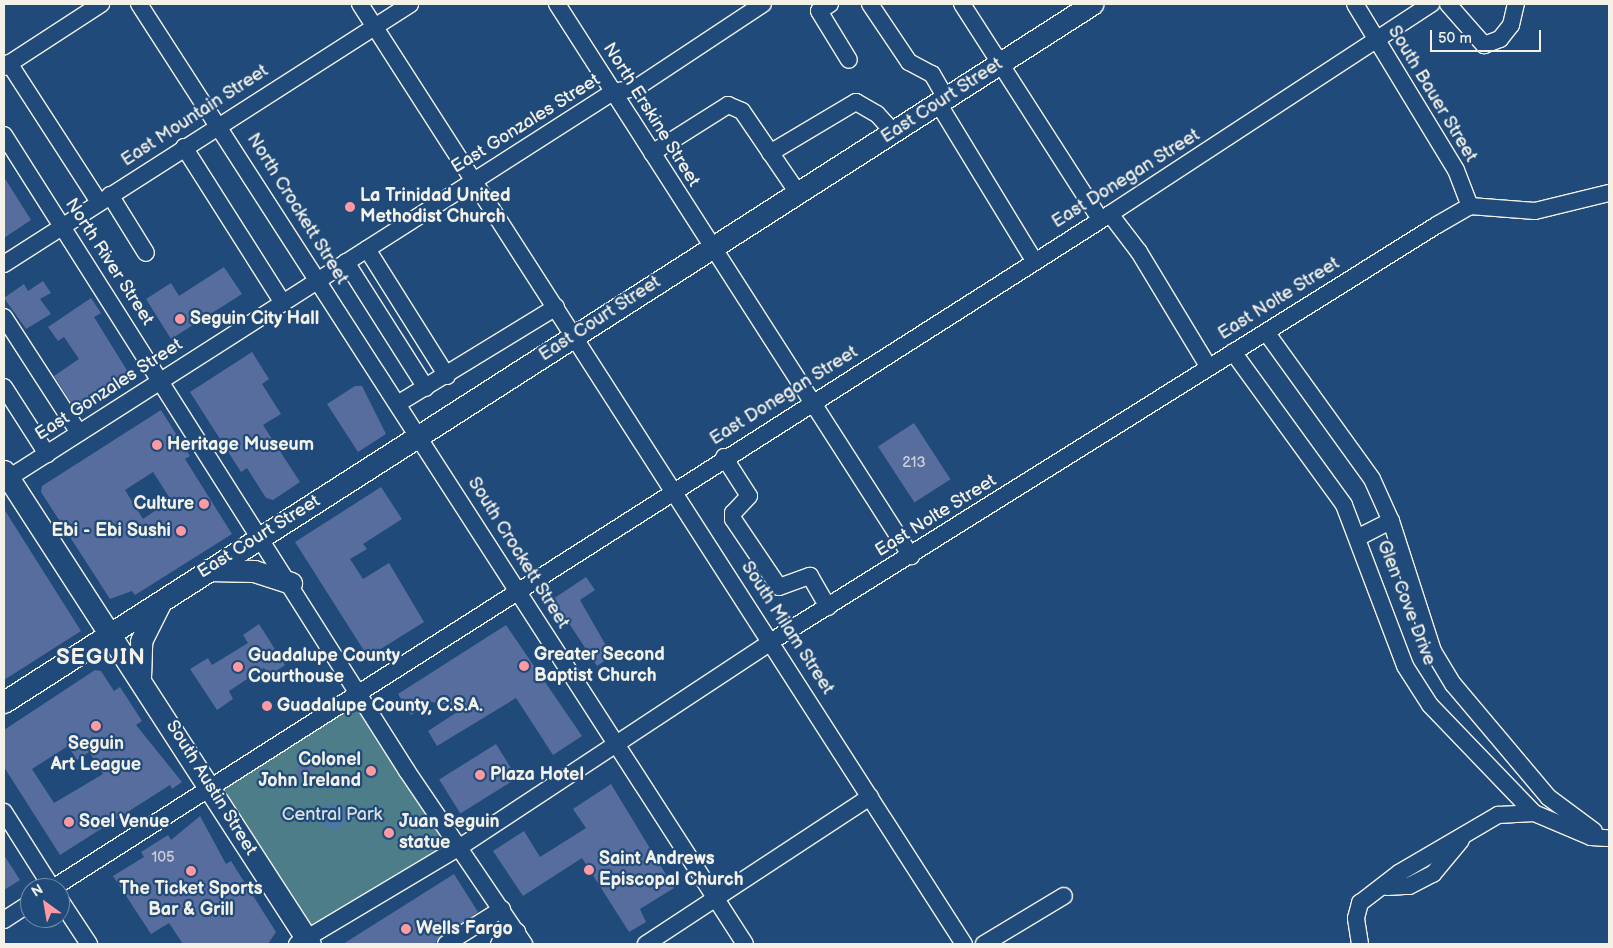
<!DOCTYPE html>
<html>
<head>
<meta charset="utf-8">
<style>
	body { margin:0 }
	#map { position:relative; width:1613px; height:948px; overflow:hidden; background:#1f4a7a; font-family:"Balsamiq Sans",sans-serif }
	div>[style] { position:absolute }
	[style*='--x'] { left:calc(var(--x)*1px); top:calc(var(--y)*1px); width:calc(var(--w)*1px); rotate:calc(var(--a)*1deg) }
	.green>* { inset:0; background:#4c7d89; transform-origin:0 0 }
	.water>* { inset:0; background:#4d78a6 }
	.round { border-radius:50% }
	.building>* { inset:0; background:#576d9e; transform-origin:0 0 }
	.roads { filter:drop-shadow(1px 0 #f4f1e8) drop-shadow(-1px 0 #f4f1e8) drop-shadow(0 1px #f4f1e8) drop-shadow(0 -1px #f4f1e8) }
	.minor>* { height:16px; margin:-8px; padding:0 8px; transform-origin:8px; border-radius:8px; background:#1f4a7a }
	.major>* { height:21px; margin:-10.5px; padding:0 10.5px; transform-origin:10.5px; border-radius:10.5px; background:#1f4a7a }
	.dots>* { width:14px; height:14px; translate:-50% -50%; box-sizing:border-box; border:2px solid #1f4a7a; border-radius:50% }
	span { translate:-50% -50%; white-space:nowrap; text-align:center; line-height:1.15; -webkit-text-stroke:4.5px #1f4a7a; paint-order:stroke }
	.number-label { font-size:15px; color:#cdd0d6 }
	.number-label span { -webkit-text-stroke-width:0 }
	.street-label { font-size:18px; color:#f4f1e8 }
	.poi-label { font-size:18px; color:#f4f1e8; font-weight:700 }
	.left { translate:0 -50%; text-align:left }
	.right { translate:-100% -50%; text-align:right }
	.park-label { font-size:18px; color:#dbe0da }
	.district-label { font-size:22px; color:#f4f1e8; font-weight:700; letter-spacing:1px }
	.frame { position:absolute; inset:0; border:5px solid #f4f1e8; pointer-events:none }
	.north { position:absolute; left:20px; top:878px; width:50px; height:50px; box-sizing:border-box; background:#1f4a7a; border:1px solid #748da6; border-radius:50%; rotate:328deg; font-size:14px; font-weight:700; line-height:20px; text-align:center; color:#f4f1e8 }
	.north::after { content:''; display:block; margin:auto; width:18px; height:22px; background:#ff9aa2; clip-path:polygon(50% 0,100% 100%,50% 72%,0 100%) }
	.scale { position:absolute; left:1430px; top:30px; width:111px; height:22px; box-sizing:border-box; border:2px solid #f4f1e8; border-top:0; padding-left:6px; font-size:15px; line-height:18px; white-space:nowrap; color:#f4f1e8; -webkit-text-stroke:4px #1f4a7a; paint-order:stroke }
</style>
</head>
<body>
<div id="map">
	<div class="green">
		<div style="left:357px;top:691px;width:187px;height:174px;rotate:57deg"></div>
	</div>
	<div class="water">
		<div class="round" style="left:321px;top:803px;width:26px;height:26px"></div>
	</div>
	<div class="building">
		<div style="clip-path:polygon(4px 177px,31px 220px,4px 238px)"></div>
		<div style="clip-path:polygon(224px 267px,242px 294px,171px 339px,146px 299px,171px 283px,179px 296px)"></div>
		<div style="clip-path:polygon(43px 281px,51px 293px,40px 299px,51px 314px,26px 329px,4px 298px,24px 284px,28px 291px)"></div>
		<div style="clip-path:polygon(91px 298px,101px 313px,94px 317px,128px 372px,127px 377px,76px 410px,54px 376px,79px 359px,64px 337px,58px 341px,48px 327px)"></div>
		<div style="clip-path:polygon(252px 352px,269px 379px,262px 384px,281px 414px,263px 425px,300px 482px,273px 500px,266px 498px,247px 468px,241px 472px,190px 392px)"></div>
		<div style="clip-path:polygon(355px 386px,362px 386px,386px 434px,358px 452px,327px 404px)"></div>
		<div style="clip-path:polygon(evenodd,161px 410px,190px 456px,185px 459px,232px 534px,135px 595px,132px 591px,110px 599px,41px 492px,42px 486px,161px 410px,153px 472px,171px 500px,143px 519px,125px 490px,153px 472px)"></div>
		<div style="left:914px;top:423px;width:67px;height:43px;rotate:57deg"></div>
		<div style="clip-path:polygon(381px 487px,402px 519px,363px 544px,367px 549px,350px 559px,363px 579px,389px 563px,424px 622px,368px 657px,295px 542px)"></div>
		<div style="clip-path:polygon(4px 509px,81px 631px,4px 680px)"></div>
		<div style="clip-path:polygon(586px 577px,595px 590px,580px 600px,612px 656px,597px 666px,553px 599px)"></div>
		<div style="clip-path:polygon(259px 624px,285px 665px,269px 676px,264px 668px,229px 691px,233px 699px,217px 710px,190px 669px,208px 658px,212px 665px,248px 643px,243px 635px)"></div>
		<div style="clip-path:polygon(506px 625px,582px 736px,553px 755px,516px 698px,437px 746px,428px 731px,465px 707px,431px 702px,411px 715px,398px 694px)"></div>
		<div style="clip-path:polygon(evenodd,95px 670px,101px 671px,114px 691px,120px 687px,142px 721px,136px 725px,182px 782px,172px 789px,170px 785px,60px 855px,4px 767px,4px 730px,95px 670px,68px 746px,77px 760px,89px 752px,103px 774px,54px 803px,32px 769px,68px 746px)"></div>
		<div style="left:496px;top:744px;width:40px;height:67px;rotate:58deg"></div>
		<div class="round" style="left:297px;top:763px;width:16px;height:16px"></div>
		<div style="clip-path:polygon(611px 784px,674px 888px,640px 909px,646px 922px,629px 932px,582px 858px,523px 896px,493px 851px,524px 831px,540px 857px,586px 828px,573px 809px)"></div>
		<div style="clip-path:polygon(200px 816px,226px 864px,231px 861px,276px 932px,268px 944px,183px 944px,169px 923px,151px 934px,113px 876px,144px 857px,141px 852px,168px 835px,171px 840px)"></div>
		<div style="clip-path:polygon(4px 855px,20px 880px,4px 890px)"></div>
		<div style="clip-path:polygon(454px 874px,478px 912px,433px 944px,343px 944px)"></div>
	</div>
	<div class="roads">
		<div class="minor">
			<div style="--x:139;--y:4;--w:1118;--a:57.19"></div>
			<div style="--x:360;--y:4;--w:1117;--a:57.28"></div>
			<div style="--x:557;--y:4;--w:656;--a:57.33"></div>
			<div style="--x:830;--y:4;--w:13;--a:148"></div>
			<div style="--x:819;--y:11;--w:57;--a:58.5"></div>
			<div style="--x:870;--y:4;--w:70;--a:56.1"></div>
			<div style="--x:909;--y:62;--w:26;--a:28"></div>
			<div style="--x:932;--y:74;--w:28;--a:60"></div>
			<div style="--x:962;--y:4;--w:255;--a:57.3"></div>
			<div style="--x:1355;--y:4;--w:194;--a:58.7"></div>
			<div style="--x:1456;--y:170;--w:39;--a:69"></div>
			<div style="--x:1448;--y:4;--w:55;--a:48.7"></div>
			<div style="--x:1484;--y:45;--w:17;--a:-21"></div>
			<div style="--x:1500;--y:39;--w:18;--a:-52"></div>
			<div style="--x:1511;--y:25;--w:22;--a:-77"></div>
			<div style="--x:9;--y:63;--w:166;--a:57.1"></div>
			<div style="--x:4;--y:67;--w:116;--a:-33"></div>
			<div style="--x:938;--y:103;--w:184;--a:58.6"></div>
			<div style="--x:4;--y:135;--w:753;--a:57.64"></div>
			<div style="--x:407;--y:771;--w:209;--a:55.9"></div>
			<div style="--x:184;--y:147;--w:185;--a:57.6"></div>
			<div style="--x:652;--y:153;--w:90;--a:-32.3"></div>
			<div style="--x:728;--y:105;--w:15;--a:23"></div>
			<div style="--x:742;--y:111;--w:99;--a:55.7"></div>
			<div style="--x:770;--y:153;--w:100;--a:-30.7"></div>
			<div style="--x:856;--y:102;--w:24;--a:30"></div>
			<div style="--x:877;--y:114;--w:24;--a:48"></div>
			<div style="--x:110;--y:195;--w:68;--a:58.2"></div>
			<div style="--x:1110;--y:214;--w:48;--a:52.7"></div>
			<div style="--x:1139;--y:252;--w:133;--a:58.8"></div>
			<div style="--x:367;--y:249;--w:150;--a:57.8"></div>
			<div style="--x:346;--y:262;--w:149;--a:57.6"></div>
			<div style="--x:4;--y:264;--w:482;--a:-32.6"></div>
			<div style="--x:4;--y:317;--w:138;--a:57.1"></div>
			<div style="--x:1266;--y:332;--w:181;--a:54.2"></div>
			<div style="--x:1372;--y:479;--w:46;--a:65.7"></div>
			<div style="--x:1391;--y:521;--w:137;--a:72.1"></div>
			<div style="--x:1433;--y:651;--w:39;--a:59"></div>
			<div style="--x:1453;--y:684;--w:148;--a:49.9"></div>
			<div style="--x:1548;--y:797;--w:57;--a:36.5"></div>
			<div style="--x:1233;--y:352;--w:189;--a:54"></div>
			<div style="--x:1344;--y:505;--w:172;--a:69.2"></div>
			<div style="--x:1405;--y:666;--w:46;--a:57.3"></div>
			<div style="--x:1430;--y:705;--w:150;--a:46.1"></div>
			<div style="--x:1534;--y:813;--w:62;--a:22.8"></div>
			<div style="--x:1591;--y:837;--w:16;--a:4"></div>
			<div style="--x:4;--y:387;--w:80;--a:57.3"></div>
			<div style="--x:399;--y:403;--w:184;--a:-31.4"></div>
			<div style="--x:724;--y:457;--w:46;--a:57.3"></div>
			<div style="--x:749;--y:496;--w:23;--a:133"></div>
			<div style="--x:733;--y:513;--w:6;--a:90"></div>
			<div style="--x:733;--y:519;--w:82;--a:55.9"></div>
			<div style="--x:779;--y:587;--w:33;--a:-20"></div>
			<div style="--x:810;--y:576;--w:36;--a:60"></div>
			<div style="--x:4;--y:481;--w:723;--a:-32.57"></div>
			<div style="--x:613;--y:92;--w:23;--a:-10"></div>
			<div style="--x:636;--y:88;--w:152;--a:-33.5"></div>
			<div style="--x:1359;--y:537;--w:36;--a:-27"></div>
			<div style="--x:4;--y:812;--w:90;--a:57.7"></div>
			<div style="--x:1387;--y:887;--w:22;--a:-3"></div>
			<div style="--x:1409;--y:886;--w:27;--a:-27"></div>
			<div style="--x:1433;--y:874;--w:44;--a:-50.5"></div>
			<div style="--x:53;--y:888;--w:1254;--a:-32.52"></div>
			<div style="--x:1110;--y:214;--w:384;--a:-33.2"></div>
			<div style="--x:60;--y:900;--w:53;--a:56.6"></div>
			<div style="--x:4;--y:920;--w:31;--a:-33"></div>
			<div style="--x:297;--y:944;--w:190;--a:-30.8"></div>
			<div style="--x:460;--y:847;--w:374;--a:-33.4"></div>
			<div style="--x:772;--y:641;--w:784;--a:-32.03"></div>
			<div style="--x:1437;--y:225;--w:38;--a:-30"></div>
			<div style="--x:1470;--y:206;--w:65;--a:4.4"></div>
			<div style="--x:1535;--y:211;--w:76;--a:-13.7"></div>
			<div style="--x:446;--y:944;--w:66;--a:-32"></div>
			<div style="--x:499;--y:944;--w:22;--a:-34"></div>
			<div style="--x:646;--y:944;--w:268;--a:-33.3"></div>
			<div style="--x:984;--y:944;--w:93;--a:-31"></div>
			<div style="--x:1360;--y:944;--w:26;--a:-99"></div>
			<div style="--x:1356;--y:918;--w:16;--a:-75"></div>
			<div style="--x:1360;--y:903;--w:49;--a:-37.6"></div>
			<div style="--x:1399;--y:873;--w:115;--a:-30.4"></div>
			<div style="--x:1498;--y:815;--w:36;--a:-3"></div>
		</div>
		<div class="major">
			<div style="--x:4;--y:471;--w:563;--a:57.1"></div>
			<div style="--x:208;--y:570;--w:46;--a:1.2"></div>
			<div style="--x:254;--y:571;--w:39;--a:18"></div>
			<div style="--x:140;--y:678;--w:37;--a:-88"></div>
			<div style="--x:141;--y:641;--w:42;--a:-63.4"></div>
			<div style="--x:4;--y:702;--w:1293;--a:-32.68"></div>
		</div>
	</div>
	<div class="dots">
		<div style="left:350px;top:207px;background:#ff9aa2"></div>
		<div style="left:180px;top:319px;background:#ff9aa2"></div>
		<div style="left:157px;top:445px;background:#ff9aa2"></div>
		<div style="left:204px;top:504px;background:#ff9aa2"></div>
		<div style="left:181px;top:531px;background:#ff9aa2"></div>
		<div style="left:524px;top:666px;background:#ff9aa2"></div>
		<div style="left:238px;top:667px;background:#ff9aa2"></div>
		<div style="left:267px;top:706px;background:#ff9aa2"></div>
		<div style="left:96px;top:726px;background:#ff9aa2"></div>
		<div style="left:371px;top:771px;background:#ff9aa2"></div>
		<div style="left:480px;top:775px;background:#ff9aa2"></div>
		<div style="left:69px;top:822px;background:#ff9aa2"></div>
		<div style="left:389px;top:833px;background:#ff9aa2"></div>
		<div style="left:589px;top:870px;background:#ff9aa2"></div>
		<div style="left:191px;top:871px;background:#ff9aa2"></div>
		<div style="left:406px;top:929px;background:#ff9aa2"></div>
	</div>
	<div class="number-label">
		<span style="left:914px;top:463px">213</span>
		<span style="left:163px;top:858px">105</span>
	</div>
	<div class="street-label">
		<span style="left:1432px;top:94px;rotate:59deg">South Bauer Street</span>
		<span style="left:942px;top:101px;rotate:-33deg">East Court Street</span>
		<span style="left:651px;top:115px;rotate:58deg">North Erskine Street</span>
		<span style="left:195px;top:116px;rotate:-33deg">East Mountain Street</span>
		<span style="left:526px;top:124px;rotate:-32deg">East Gonzales Street</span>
		<span style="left:1126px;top:179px;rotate:-32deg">East Donegan Street</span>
		<span style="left:297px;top:209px;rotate:58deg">North Crockett Street</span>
		<span style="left:109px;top:262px;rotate:57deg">North River Street</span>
		<span style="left:1279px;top:299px;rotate:-32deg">East Nolte Street</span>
		<span style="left:600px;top:319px;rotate:-33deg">East Court Street</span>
		<span style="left:109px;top:390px;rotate:-33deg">East Gonzales Street</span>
		<span style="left:784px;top:396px;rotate:-32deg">East Donegan Street</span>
		<span style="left:936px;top:516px;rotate:-32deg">East Nolte Street</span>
		<span style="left:259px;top:537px;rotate:-32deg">East Court Street</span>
		<span style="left:518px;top:553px;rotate:58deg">South Crockett Street</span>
		<span style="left:1406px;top:603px;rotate:69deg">Glen Cove Drive</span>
		<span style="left:787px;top:628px;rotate:57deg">South Milam Street</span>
		<span style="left:211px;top:788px;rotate:58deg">South Austin Street</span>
	</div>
	<div class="poi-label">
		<span class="left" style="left:360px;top:207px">La Trinidad United<br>Methodist Church</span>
		<span class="left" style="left:190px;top:319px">Seguin City Hall</span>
		<span class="left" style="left:167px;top:445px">Heritage Museum</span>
		<span class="right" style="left:194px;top:504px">Culture</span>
		<span class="right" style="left:171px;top:531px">Ebi - Ebi Sushi</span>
		<span class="left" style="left:534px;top:666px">Greater Second<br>Baptist Church</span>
		<span class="left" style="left:248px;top:667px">Guadalupe County<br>Courthouse</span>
		<span class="left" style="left:277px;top:706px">Guadalupe County, C.S.A.</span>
		<span style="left:96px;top:755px">Seguin<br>Art League</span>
		<span class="right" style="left:361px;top:771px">Colonel<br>John Ireland</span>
		<span class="left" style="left:490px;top:775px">Plaza Hotel</span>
		<span class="left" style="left:79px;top:822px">Soel Venue</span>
		<span class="left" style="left:399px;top:833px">Juan Seguin<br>statue</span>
		<span class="left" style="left:599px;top:870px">Saint Andrews<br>Episcopal Church</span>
		<span style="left:191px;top:900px">The Ticket Sports<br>Bar &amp; Grill</span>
		<span class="left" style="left:416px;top:929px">Wells Fargo</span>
	</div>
	<div class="park-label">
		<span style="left:332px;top:815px">Central Park</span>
	</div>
	<div class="district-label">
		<span style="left:101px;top:658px">SEGUIN</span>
	</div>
	<div class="frame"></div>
	<div class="north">N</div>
	<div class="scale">50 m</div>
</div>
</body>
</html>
